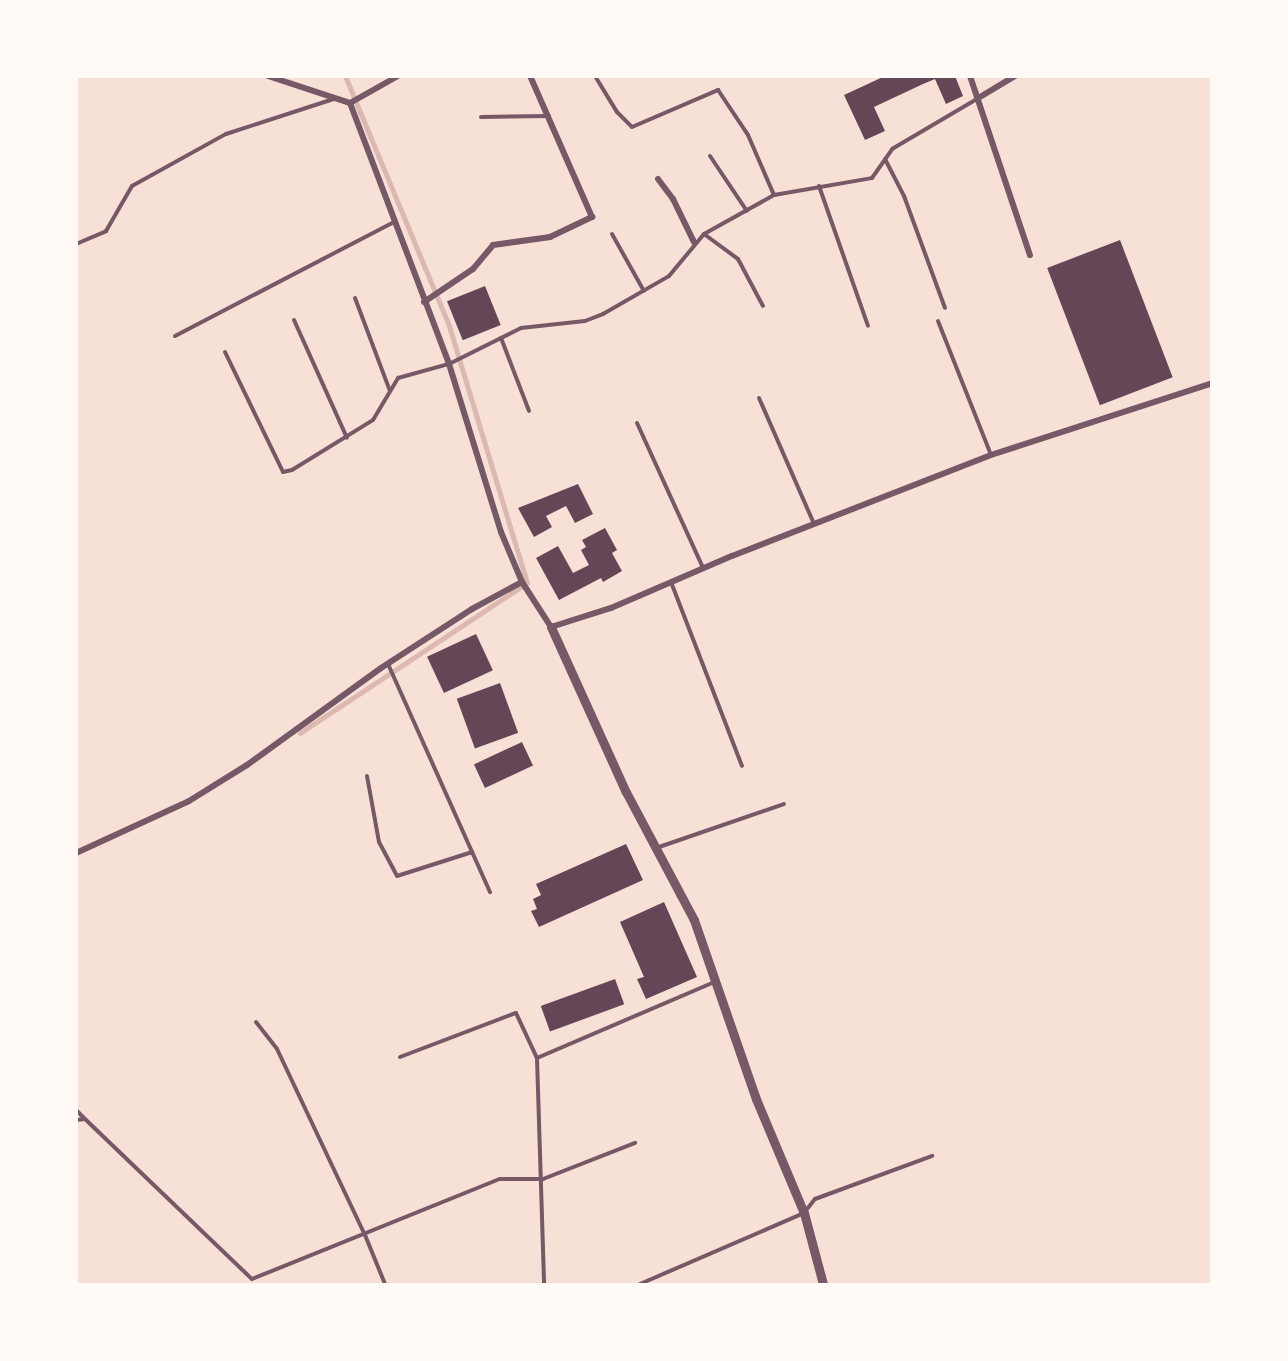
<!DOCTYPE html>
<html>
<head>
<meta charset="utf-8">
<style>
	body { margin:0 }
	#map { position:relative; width:1288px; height:1361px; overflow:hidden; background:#f7e1d7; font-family:"Work Sans",sans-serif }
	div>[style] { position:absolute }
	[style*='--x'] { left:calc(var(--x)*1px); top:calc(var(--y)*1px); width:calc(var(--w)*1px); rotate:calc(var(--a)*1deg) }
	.stream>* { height:4.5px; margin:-2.25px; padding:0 2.25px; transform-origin:2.25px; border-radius:2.25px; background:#dcb8b0 }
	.building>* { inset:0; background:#644757; transform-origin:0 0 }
	.service>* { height:4px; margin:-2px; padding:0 2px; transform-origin:2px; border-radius:2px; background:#755966 }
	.minor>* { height:6px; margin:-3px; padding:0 3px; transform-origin:3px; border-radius:3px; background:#755966 }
	.tertiary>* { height:9px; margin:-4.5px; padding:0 4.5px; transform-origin:4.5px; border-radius:4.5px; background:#755966 }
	span { translate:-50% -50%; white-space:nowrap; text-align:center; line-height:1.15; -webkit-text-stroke:4.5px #fffaf5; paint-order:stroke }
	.frame { position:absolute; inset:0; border:78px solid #fffaf5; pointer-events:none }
</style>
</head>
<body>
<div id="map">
	<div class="stream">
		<div style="--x:300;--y:733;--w:272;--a:-33.5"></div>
		<div style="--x:527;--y:583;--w:269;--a:-106.9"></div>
		<div style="--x:449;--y:326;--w:271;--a:-112.6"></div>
	</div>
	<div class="building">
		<div style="clip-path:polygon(885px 76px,955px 76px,963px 96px,946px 104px,935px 79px,923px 84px,874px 107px,885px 131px,865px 140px,844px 95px)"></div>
		<div style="left:1120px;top:240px;width:147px;height:78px;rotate:69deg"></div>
		<div style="left:485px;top:286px;width:42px;height:41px;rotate:68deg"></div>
		<div style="clip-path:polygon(578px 484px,593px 514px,575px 523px,566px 506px,546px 516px,552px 527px,534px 537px,518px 508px)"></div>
		<div style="clip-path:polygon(605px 528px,617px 550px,612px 553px,622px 571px,603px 582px,601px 578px,559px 600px,536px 558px,558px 546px,573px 573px,589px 565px,581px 550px,586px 547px,582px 540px)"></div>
		<div style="left:476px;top:634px;width:40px;height:54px;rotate:65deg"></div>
		<div style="left:500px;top:683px;width:53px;height:46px;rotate:70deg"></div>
		<div style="left:522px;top:742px;width:26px;height:53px;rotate:65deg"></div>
		<div style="clip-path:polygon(626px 844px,643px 880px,539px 927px,531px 911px,537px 909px,533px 899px,541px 895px,536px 884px)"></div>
		<div style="clip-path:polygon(664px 902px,697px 977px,646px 999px,637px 979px,644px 977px,620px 922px)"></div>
		<div style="left:615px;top:979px;width:27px;height:79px;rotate:70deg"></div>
	</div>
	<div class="service">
		<div style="--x:595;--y:76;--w:42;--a:58.6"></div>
		<div style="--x:617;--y:112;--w:21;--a:45"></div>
		<div style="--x:632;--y:127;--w:94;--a:-23.3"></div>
		<div style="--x:718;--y:90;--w:54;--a:56.3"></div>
		<div style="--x:748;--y:135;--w:65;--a:66.6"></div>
		<div style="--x:481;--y:117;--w:68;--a:-0.8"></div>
		<div style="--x:710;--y:156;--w:66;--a:56.1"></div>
		<div style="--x:885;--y:159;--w:42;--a:62.8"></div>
		<div style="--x:904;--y:196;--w:119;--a:69.9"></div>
		<div style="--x:819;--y:186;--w:148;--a:70.7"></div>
		<div style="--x:612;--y:234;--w:65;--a:60.7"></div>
		<div style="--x:704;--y:234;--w:42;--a:36.3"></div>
		<div style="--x:738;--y:259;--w:53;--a:62"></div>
		<div style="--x:76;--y:244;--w:33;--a:-23"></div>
		<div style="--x:106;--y:231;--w:52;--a:-60"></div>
		<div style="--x:132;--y:186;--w:107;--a:-29"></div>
		<div style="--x:226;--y:134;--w:114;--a:-18"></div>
		<div style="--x:355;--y:298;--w:99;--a:69.4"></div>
		<div style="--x:294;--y:320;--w:129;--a:65.8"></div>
		<div style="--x:938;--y:321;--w:144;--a:68.4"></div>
		<div style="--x:175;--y:336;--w:247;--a:-27.5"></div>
		<div style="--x:501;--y:338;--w:78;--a:69"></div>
		<div style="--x:225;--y:352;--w:133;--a:64.2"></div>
		<div style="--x:283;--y:472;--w:9;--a:-13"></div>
		<div style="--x:292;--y:470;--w:95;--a:-31.7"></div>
		<div style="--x:373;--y:420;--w:49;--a:-59.2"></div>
		<div style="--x:398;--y:378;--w:53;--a:-15.4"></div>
		<div style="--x:449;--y:364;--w:80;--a:-26.6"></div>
		<div style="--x:521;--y:328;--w:64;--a:-6.2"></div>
		<div style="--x:585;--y:321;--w:19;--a:-21"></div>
		<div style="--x:603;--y:314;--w:76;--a:-29.9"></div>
		<div style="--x:669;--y:276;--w:55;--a:-50.2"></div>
		<div style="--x:704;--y:234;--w:80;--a:-29.1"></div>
		<div style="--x:774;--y:195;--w:99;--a:-9.8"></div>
		<div style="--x:872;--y:178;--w:35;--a:-55"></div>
		<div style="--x:892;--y:149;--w:99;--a:-30.5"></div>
		<div style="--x:759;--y:398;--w:137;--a:66.4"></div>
		<div style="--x:637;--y:423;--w:159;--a:65.5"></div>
		<div style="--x:671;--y:582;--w:197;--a:68.9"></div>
		<div style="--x:388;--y:664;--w:250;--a:65.9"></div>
		<div style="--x:367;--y:776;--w:67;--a:79.7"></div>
		<div style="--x:379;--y:842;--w:38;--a:62"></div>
		<div style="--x:397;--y:876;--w:79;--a:-17.7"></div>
		<div style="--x:659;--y:847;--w:132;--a:-19"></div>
		<div style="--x:256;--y:1022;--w:34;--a:52"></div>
		<div style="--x:277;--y:1049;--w:206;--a:64.7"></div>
		<div style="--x:365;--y:1235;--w:53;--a:67.8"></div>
		<div style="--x:400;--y:1057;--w:124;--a:-20.8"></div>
		<div style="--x:516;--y:1013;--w:50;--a:65"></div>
		<div style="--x:537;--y:1058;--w:226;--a:88.2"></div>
		<div style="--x:537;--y:1058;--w:193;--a:-23.2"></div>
		<div style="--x:76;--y:1110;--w:11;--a:45"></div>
		<div style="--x:76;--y:1120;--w:9;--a:-6"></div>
		<div style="--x:85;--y:1119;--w:231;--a:43.8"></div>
		<div style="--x:252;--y:1279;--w:267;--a:-22"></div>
		<div style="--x:500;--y:1179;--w:43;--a:0"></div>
		<div style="--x:543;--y:1179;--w:99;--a:-21.4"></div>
		<div style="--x:640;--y:1284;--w:179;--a:-23.4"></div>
		<div style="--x:804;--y:1213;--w:18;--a:-52"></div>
		<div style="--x:815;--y:1199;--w:125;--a:-20.2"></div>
	</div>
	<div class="minor">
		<div style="--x:268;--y:76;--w:86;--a:18.2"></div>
		<div style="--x:970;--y:76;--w:189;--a:71.5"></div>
		<div style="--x:980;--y:97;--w:41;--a:-31"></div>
		<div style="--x:350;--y:103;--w:279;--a:69.2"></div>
		<div style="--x:449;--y:364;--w:176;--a:72.8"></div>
		<div style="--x:501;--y:532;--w:54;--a:67.2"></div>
		<div style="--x:522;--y:582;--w:54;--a:57.2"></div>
		<div style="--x:551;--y:627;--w:63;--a:-17.6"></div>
		<div style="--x:611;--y:608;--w:132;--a:-23.3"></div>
		<div style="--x:732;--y:556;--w:278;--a:-21.3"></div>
		<div style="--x:991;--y:455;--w:232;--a:-18"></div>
		<div style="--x:350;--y:103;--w:55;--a:-29.4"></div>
		<div style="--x:658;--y:179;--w:25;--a:53"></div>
		<div style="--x:673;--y:199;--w:48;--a:64"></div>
		<div style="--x:424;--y:302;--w:59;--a:-34"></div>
		<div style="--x:473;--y:269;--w:31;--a:-50"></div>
		<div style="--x:493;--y:245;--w:58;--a:-8"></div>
		<div style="--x:550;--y:237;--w:47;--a:-25.5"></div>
		<div style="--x:592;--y:217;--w:154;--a:-113.7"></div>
		<div style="--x:76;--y:853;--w:124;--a:-24.7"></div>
		<div style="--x:189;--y:801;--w:68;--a:-31.8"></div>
		<div style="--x:247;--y:765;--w:165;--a:-35.9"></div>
		<div style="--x:381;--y:668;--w:108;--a:-33"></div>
		<div style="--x:472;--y:609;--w:57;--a:-28.4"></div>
	</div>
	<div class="tertiary">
		<div style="--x:551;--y:627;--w:181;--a:65.6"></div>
		<div style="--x:626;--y:792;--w:145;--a:62"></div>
		<div style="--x:694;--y:920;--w:189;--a:70.9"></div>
		<div style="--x:756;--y:1099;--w:124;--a:67.2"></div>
		<div style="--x:804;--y:1213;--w:73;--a:75"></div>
	</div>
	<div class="frame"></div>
</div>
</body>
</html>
